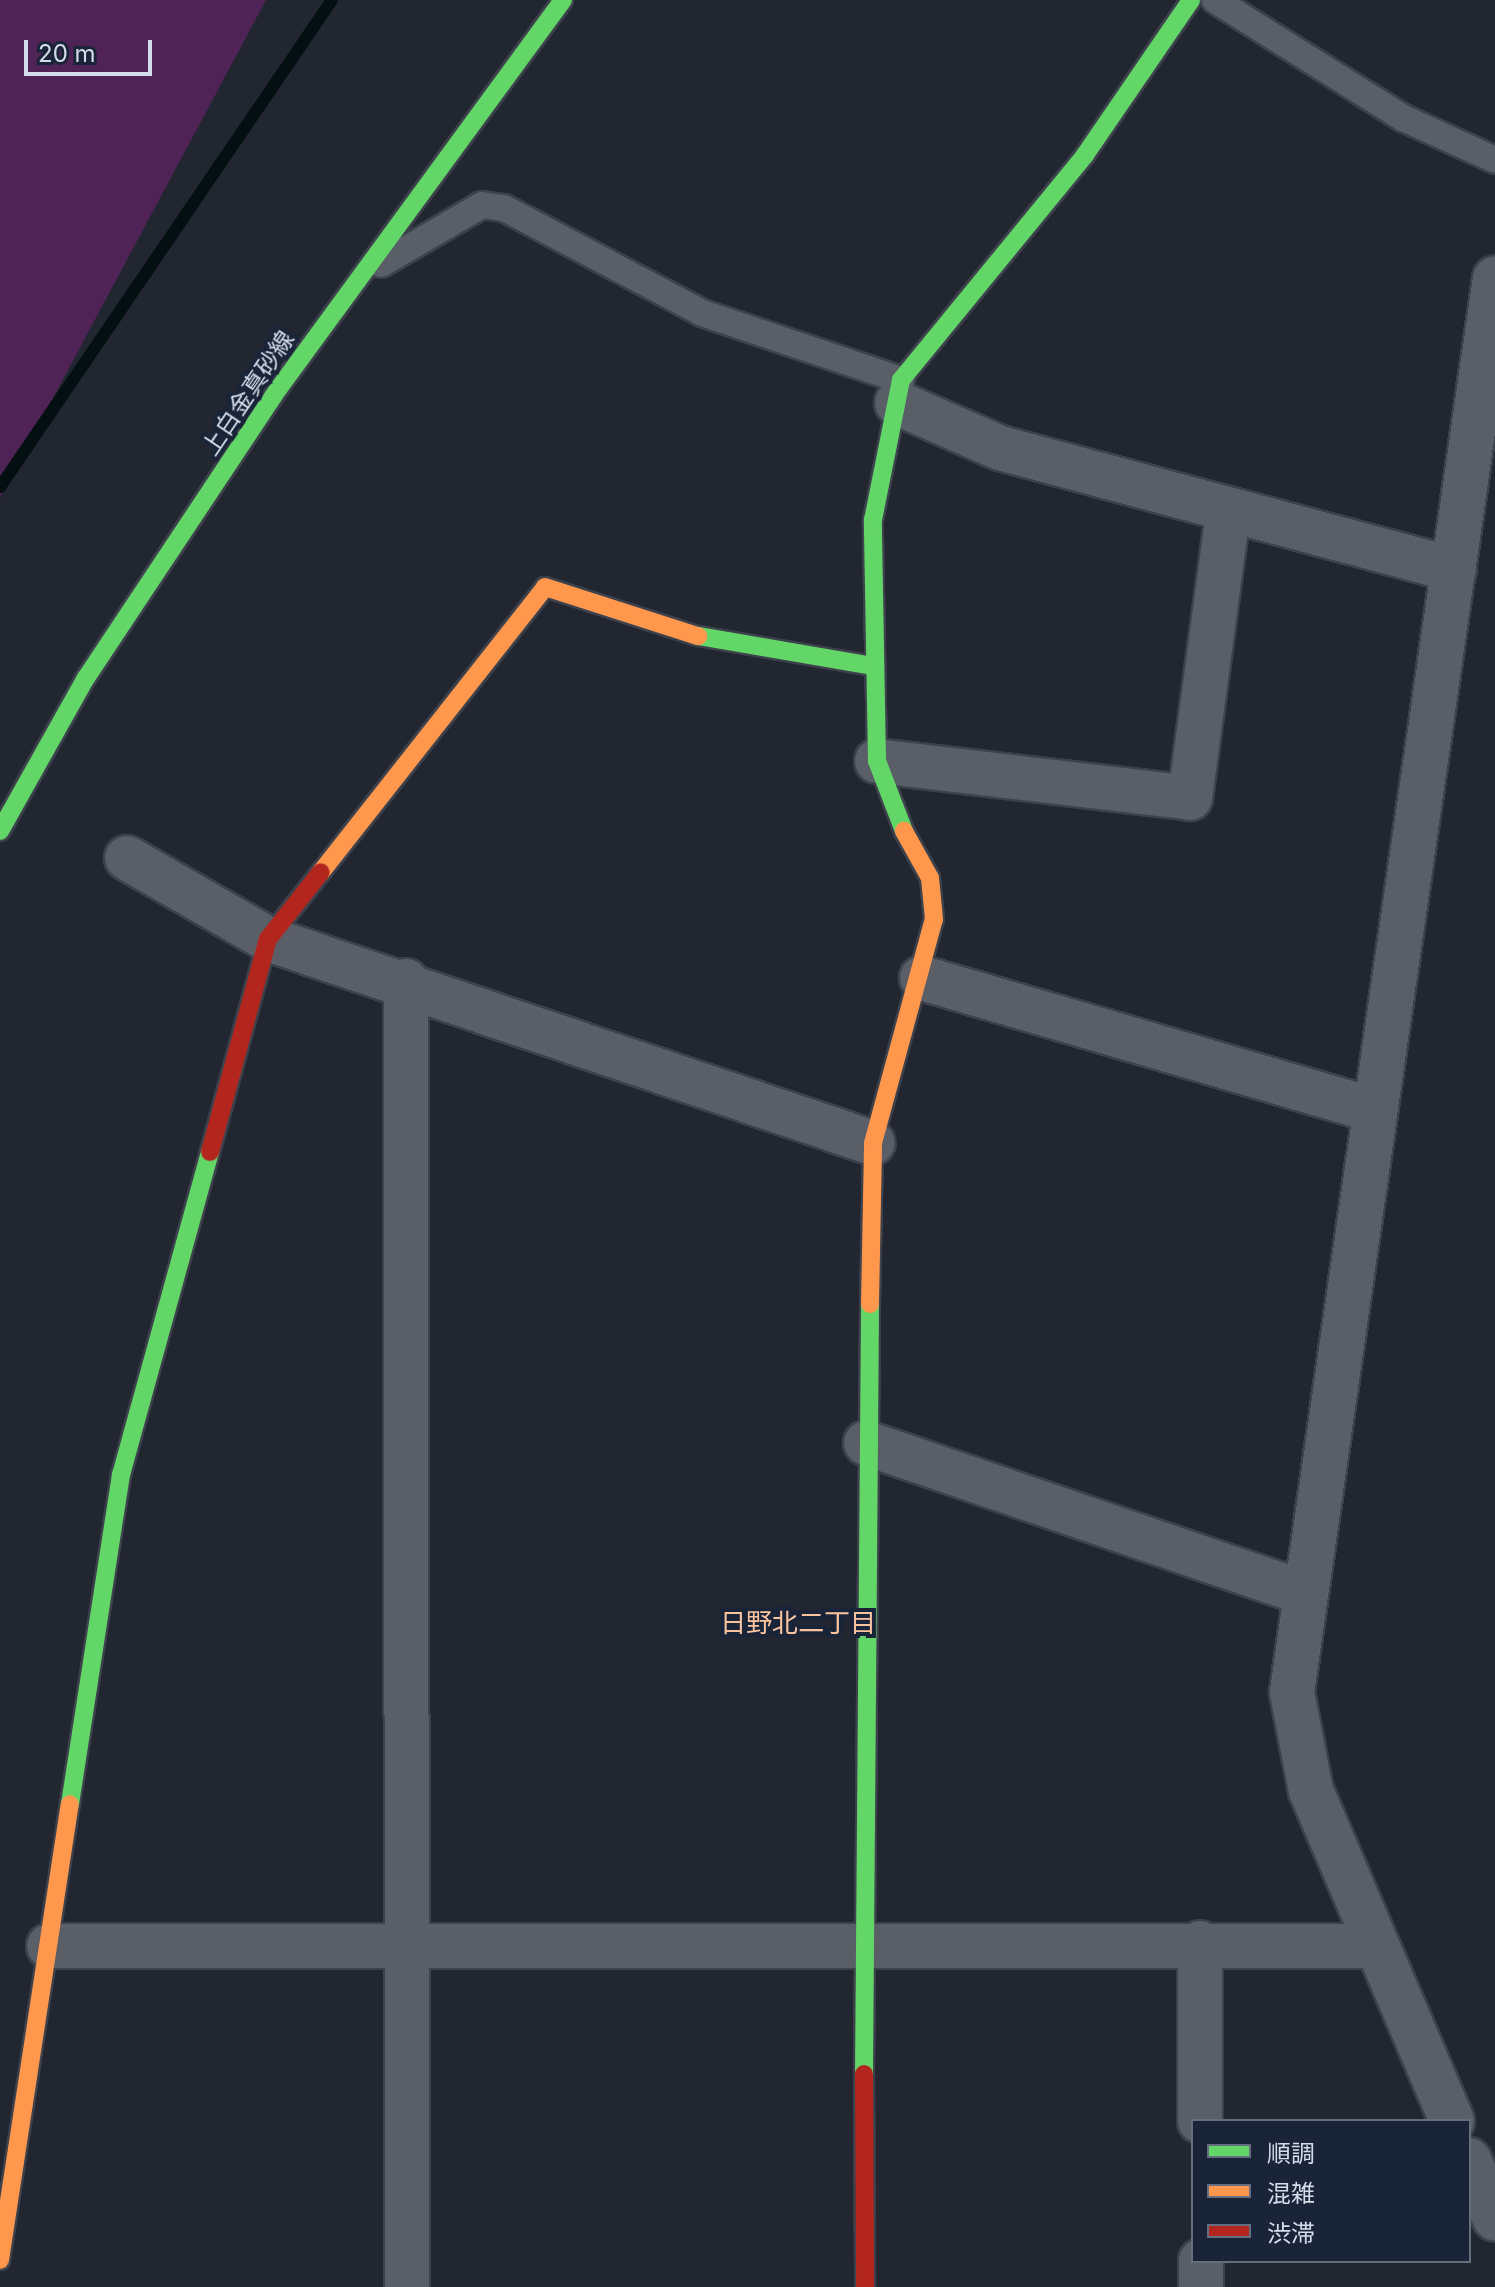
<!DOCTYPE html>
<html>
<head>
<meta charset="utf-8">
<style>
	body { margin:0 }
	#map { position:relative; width:1495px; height:2287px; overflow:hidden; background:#212631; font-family:Inter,"Noto Sans JP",sans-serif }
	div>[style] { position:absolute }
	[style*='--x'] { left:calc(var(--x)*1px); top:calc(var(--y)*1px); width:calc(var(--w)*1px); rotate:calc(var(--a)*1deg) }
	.green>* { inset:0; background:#502357 }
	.stream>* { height:12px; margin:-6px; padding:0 6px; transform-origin:6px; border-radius:6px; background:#030f11 }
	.roads { filter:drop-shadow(2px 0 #3c414b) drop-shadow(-2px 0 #3c414b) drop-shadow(0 2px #3c414b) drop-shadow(0 -2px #3c414b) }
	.lane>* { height:26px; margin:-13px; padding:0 13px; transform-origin:13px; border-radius:13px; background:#595e67 }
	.street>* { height:44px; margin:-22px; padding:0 22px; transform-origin:22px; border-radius:22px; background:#595e67 }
	.fast>* { height:18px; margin:-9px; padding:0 9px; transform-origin:9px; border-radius:9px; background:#63d668 }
	.slow>* { height:18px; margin:-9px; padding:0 9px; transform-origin:9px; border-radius:9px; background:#ff974d }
	.jam>* { height:18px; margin:-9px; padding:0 9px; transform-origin:9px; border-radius:9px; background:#b3261e }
	span { translate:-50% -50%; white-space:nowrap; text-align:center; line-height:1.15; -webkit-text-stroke:8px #1a2438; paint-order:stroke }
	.street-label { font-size:24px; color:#d4dce9 }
	.neighbourhood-label { font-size:26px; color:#fac39e }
	.legend { position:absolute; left:1191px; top:2119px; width:280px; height:144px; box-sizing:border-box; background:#1a2438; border:2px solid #646e7f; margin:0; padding:10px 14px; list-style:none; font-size:24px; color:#d4dce9 }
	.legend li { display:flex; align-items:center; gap:16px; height:40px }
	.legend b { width:40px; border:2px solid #646e7f }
	.scale { position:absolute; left:24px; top:40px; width:128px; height:36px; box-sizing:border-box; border:4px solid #d4dce9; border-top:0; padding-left:10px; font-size:24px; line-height:28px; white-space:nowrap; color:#d4dce9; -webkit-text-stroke:6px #1a2438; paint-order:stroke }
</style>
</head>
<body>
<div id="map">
	<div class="green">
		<div style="clip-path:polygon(0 0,266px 0,0 497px)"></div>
	</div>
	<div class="stream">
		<div style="--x:0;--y:487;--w:589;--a:-55.72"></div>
	</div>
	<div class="roads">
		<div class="lane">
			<div style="--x:1215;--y:0;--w:222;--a:32.1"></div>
			<div style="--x:1403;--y:118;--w:101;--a:24.5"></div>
			<div style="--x:381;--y:264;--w:117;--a:-30.3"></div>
			<div style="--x:482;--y:205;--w:22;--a:8"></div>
			<div style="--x:504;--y:208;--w:224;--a:27.9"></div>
			<div style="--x:702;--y:313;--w:210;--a:18.6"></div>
		</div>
		<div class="street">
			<div style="--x:897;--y:403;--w:112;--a:23.6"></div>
			<div style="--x:1000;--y:448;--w:470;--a:15"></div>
			<div style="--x:877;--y:761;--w:315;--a:6.7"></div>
			<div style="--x:1190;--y:798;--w:287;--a:-82.4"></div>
			<div style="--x:127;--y:858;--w:163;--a:29.9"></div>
			<div style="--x:268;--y:939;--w:638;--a:18.63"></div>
			<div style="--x:922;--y:978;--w:470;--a:16.3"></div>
			<div style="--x:406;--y:981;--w:1306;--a:89.96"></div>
			<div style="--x:866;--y:1443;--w:462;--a:18.9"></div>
			<div style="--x:1200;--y:1943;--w:178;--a:90"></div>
			<div style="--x:49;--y:1946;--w:1327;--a:0"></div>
			<div style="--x:1452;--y:2121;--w:359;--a:-113.1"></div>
			<div style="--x:1311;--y:1791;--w:101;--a:-100.9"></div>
			<div style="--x:1292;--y:1692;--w:1428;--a:-81.83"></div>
			<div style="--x:1469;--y:2160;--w:64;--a:66.2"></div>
			<div style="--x:1201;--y:2261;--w:26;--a:90"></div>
		</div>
		<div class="fast">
			<div style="--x:698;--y:636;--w:178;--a:9.7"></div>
			<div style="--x:0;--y:831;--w:176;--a:-60.7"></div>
			<div style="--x:86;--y:678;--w:348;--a:-56.4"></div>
			<div style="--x:279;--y:388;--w:481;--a:-53.8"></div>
			<div style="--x:904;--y:831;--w:75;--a:-111.1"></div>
			<div style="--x:877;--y:761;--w:241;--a:-91"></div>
			<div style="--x:873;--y:520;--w:143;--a:-78.7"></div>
			<div style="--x:901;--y:380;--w:291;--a:-50.7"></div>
			<div style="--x:1085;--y:155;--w:188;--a:-55.6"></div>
			<div style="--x:70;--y:1804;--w:333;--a:-81.2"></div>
			<div style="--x:121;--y:1475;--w:335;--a:-74.6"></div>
			<div style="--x:864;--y:2074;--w:770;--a:-89.55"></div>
		</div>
		<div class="slow">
			<div style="--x:321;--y:872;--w:362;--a:-51.8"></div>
			<div style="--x:545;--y:587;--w:161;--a:17.8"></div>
			<div style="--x:870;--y:1304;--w:161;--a:-88.9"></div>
			<div style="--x:873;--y:1143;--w:232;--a:-74.8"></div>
			<div style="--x:934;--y:919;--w:41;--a:-95.6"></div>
			<div style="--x:930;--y:878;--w:54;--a:-119"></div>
			<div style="--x:0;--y:2260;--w:461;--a:-81.3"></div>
		</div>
		<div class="jam">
			<div style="--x:210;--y:1152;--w:221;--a:-74.8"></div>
			<div style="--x:268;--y:939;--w:85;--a:-51.7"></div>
			<div style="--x:864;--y:2074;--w:213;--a:89.7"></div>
		</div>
	</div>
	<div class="street-label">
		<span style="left:248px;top:393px;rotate:-56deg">上白金真砂線</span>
	</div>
	<div class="neighbourhood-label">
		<span style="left:798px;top:1623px">日野北二丁目</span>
	</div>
	<ul class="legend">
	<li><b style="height:10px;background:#63d668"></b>順調</li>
	<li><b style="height:10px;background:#ff974d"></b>混雑</li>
	<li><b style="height:10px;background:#b3261e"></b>渋滞</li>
	</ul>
	<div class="scale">20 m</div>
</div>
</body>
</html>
